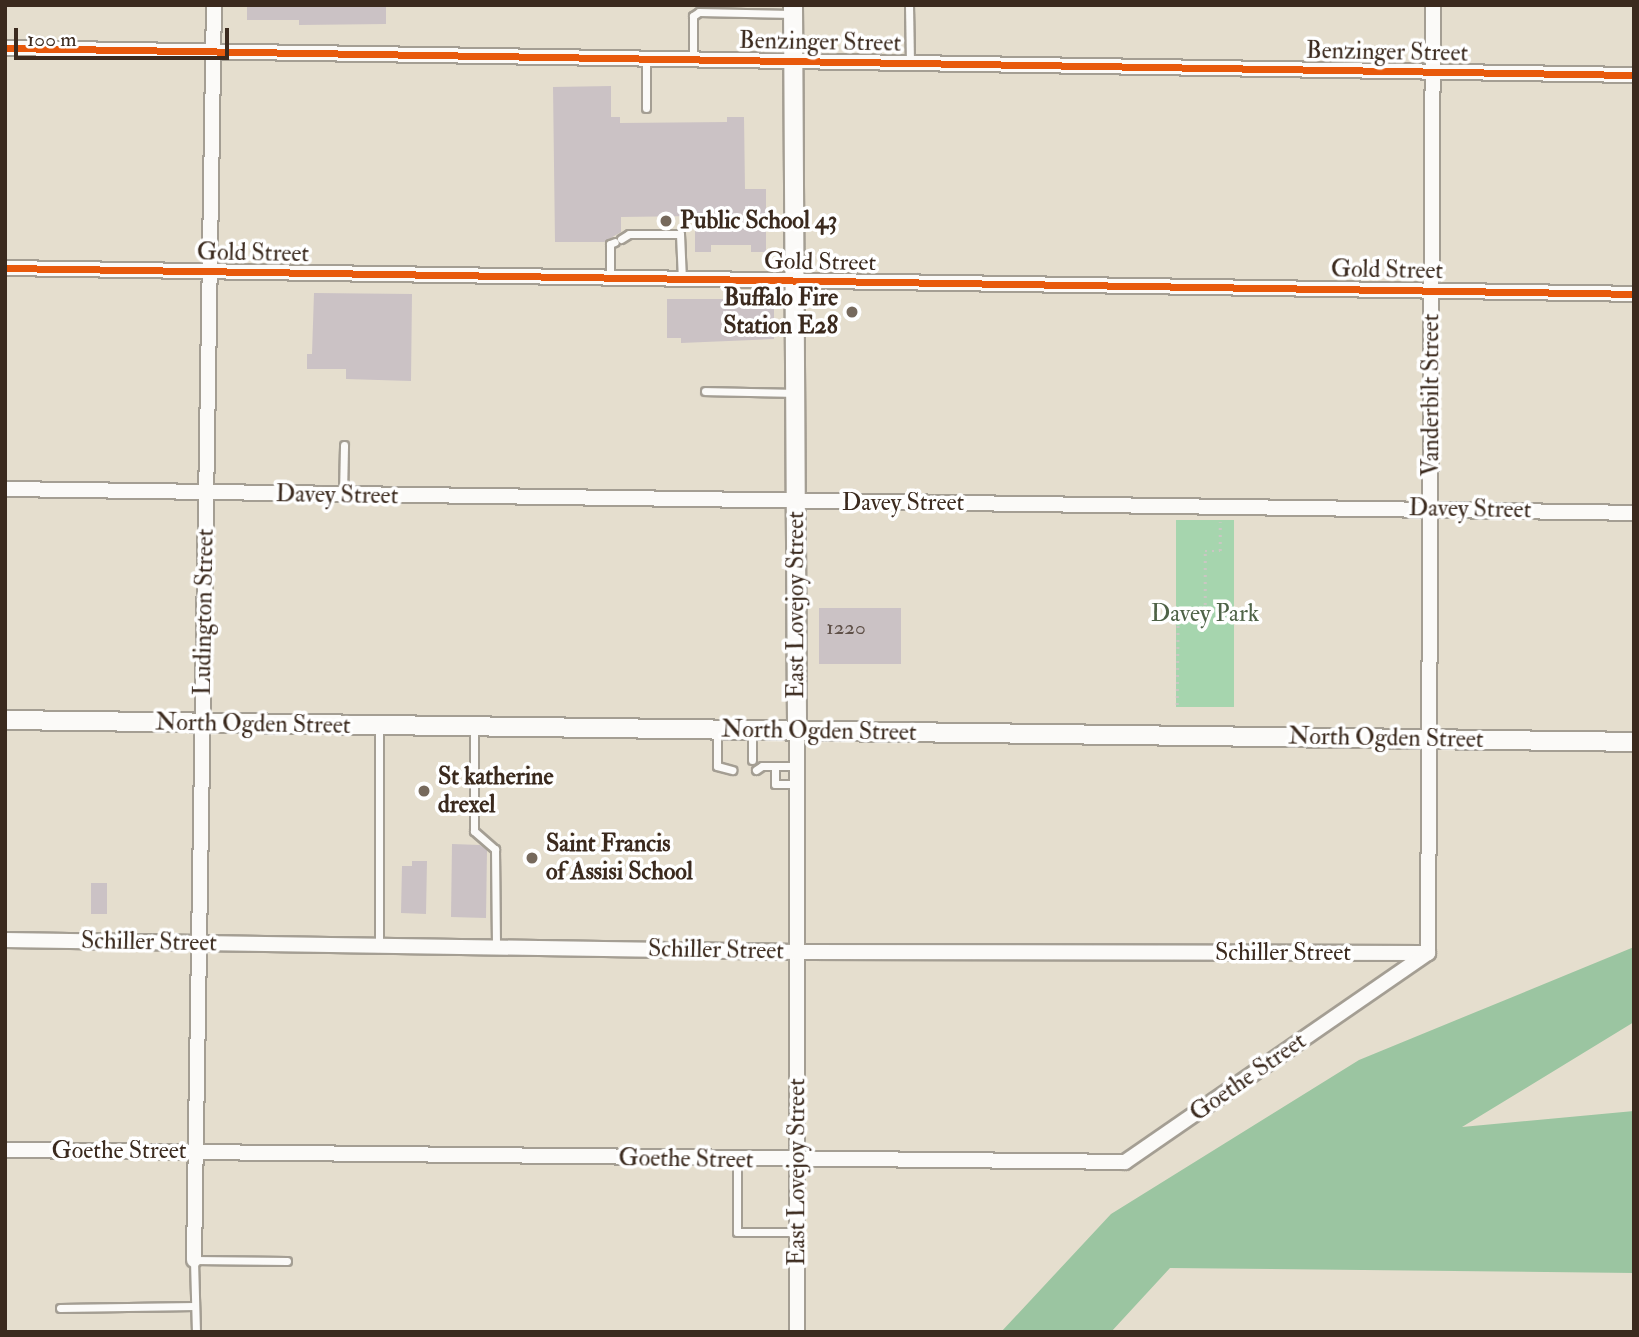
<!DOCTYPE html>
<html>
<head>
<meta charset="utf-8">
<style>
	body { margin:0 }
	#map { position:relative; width:1639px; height:1337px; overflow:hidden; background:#e5dece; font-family:"IM FELL Double Pica",serif }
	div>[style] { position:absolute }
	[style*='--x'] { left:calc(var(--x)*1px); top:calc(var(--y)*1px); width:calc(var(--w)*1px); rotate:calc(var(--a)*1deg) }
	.green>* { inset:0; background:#a6d5ae; transform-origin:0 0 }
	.forest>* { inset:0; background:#9bc5a1 }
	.building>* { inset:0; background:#cbc2c5; transform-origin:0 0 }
	.path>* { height:2.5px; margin-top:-1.25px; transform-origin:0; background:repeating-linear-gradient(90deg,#cac7c3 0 2px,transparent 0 7px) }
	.roads { filter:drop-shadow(2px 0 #a49e93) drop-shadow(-2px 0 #a49e93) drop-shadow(0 2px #a49e93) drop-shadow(0 -2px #a49e93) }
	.service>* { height:7px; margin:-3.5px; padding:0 3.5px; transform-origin:3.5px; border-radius:3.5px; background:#fbfaf8 }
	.minor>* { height:14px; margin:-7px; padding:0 7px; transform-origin:7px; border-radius:7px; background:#fbfaf8 }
	.tertiary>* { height:18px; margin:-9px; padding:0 9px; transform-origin:9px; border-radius:9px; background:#fbfaf8 }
	.cycleway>* { height:7px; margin:-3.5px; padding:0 3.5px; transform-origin:3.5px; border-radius:3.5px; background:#e8590c }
	.dots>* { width:19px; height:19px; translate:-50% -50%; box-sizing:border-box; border:4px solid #fff; border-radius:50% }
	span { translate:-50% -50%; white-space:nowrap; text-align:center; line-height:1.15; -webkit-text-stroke:7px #fff; paint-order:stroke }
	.number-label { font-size:21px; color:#5f5048 }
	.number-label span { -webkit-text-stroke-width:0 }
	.street-label { font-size:24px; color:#3b2a1e }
	.poi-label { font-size:24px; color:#3b2a1e; font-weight:700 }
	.left { translate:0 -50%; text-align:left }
	.right { translate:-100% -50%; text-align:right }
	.park-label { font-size:24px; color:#4f6347 }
	.frame { position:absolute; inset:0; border:7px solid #3b2a1e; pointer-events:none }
	.scale { position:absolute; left:14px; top:28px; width:215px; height:32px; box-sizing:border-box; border:4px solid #3b2a1e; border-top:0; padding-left:9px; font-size:21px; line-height:24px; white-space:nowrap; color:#3b2a1e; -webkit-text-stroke:5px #fff; paint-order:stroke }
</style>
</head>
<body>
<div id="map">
	<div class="green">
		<div style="left:1176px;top:520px;width:58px;height:187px"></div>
	</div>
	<div class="forest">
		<div style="clip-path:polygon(1634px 947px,1634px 1022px,1462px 1127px,1634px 1111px,1634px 1273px,1170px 1268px,1111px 1332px,1001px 1332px,1111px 1214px,1359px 1060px)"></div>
	</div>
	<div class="building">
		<div style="clip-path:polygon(247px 5px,386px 5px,386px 24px,299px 25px,299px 20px,247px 20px)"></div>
		<div style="clip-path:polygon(611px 86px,611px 117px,620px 117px,620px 123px,727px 122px,727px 117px,744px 117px,745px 189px,766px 189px,766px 252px,751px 252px,751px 245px,711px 245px,711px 252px,695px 252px,695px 216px,621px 217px,621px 232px,604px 242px,555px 242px,553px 87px)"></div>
		<div style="clip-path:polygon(314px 293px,412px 294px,411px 381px,346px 379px,346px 369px,307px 369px,307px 354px,312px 354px)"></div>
		<div style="clip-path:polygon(667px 299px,774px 299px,774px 339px,681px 343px,681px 338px,667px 338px)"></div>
		<div style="left:901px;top:608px;width:56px;height:82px;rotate:90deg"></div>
		<div style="clip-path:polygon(452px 844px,480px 845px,487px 850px,486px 918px,451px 917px)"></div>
		<div style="clip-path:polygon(412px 861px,427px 861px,426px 914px,401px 913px,402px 866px,412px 866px)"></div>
		<div style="left:91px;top:883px;width:16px;height:31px"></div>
	</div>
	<div class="path">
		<div style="--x:1177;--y:705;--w:92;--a:-89.4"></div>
		<div style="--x:1178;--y:613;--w:27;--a:-2"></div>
		<div style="--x:1205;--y:612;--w:61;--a:-90"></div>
		<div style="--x:1205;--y:551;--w:15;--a:0"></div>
		<div style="--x:1220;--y:551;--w:29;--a:-90"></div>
	</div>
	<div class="roads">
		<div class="service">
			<div style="--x:909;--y:5;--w:58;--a:89"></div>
			<div style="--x:693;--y:59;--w:43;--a:-90"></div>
			<div style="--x:693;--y:16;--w:7;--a:-34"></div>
			<div style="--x:699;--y:12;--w:93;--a:1.2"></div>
			<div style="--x:646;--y:108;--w:49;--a:-90"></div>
			<div style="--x:621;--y:239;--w:9;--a:-32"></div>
			<div style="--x:629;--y:234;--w:51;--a:0"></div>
			<div style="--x:680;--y:234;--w:45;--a:87.5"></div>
			<div style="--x:610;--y:277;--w:33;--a:-90"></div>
			<div style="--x:610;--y:244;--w:5;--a:-22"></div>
			<div style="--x:705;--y:391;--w:89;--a:1.3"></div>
			<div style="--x:343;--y:494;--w:49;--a:-88.8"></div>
			<div style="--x:379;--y:727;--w:217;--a:90"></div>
			<div style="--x:474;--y:728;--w:103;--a:90"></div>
			<div style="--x:474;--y:831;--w:28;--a:41"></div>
			<div style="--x:495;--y:849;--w:97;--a:89.4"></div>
			<div style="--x:717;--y:730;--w:36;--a:90"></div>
			<div style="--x:717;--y:766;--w:16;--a:15"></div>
			<div style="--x:752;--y:760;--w:29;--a:-90"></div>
			<div style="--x:775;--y:766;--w:18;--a:90"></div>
			<div style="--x:775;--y:784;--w:22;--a:0"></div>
			<div style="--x:756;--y:770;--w:7;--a:-34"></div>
			<div style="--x:762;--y:766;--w:35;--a:0"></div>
			<div style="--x:737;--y:1159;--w:73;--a:90"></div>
			<div style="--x:737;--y:1232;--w:60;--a:0"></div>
			<div style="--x:60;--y:1308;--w:135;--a:-0.8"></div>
			<div style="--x:196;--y:1332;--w:72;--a:-91.6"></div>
			<div style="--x:194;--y:1260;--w:93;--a:0.6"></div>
		</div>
		<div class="minor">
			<div style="--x:5;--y:48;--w:1629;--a:0.95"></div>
			<div style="--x:5;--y:268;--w:1629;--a:0.91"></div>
			<div style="--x:5;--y:489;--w:1629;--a:0.84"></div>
			<div style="--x:797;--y:732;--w:600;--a:90"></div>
			<div style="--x:5;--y:940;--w:792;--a:0.87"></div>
			<div style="--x:797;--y:952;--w:631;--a:0.09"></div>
			<div style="--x:1428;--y:953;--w:948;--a:-89.7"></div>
			<div style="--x:5;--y:1150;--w:1120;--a:0.61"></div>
			<div style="--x:1125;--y:1162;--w:368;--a:-34.6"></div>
			<div style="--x:194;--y:1260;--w:1255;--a:-89.09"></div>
		</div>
		<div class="tertiary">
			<div style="--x:793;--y:5;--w:727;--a:89.68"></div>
			<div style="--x:5;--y:720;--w:1629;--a:0.77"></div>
		</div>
	</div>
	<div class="cycleway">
		<div style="--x:5;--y:48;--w:1629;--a:0.95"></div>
		<div style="--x:5;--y:268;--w:1629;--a:0.91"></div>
	</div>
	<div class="dots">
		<div style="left:666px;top:221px;background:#76695c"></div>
		<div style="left:852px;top:312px;background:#76695c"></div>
		<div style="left:424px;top:791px;background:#76695c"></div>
		<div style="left:532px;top:858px;background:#76695c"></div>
	</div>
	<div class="number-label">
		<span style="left:846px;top:628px">1220</span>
	</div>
	<div class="street-label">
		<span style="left:820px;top:42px;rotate:1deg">Benzinger Street</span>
		<span style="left:1387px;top:52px;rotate:1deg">Benzinger Street</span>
		<span style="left:253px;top:253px;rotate:1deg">Gold Street</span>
		<span style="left:820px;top:262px;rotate:1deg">Gold Street</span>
		<span style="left:1387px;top:270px;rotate:1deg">Gold Street</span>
		<span style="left:1431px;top:395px;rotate:-90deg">Vanderbilt Street</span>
		<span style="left:337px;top:495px;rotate:1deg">Davey Street</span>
		<span style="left:903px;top:503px">Davey Street</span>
		<span style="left:1470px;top:509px;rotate:1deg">Davey Street</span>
		<span style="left:796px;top:605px;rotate:-90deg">East Lovejoy Street</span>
		<span style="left:204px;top:612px;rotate:-89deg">Ludington Street</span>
		<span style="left:253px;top:724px;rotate:1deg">North Ogden Street</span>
		<span style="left:819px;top:731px;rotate:1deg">North Ogden Street</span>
		<span style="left:1386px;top:738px;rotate:1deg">North Ogden Street</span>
		<span style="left:149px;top:942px;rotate:1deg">Schiller Street</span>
		<span style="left:716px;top:950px;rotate:1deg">Schiller Street</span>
		<span style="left:1283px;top:953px">Schiller Street</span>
		<span style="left:1248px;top:1077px;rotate:-35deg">Goethe Street</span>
		<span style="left:119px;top:1151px">Goethe Street</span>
		<span style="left:686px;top:1159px;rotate:1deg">Goethe Street</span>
		<span style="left:797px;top:1172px;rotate:-90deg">East Lovejoy Street</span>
	</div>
	<div class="poi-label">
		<span class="left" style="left:680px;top:221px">Public School 43</span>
		<span class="right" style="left:838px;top:312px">Buffalo Fire<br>Station E28</span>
		<span class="left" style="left:438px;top:791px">St katherine<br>drexel</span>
		<span class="left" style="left:546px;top:858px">Saint Francis<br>of Assisi School</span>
	</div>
	<div class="park-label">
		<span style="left:1205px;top:614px">Davey Park</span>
	</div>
	<div class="frame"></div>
	<div class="scale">100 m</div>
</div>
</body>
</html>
